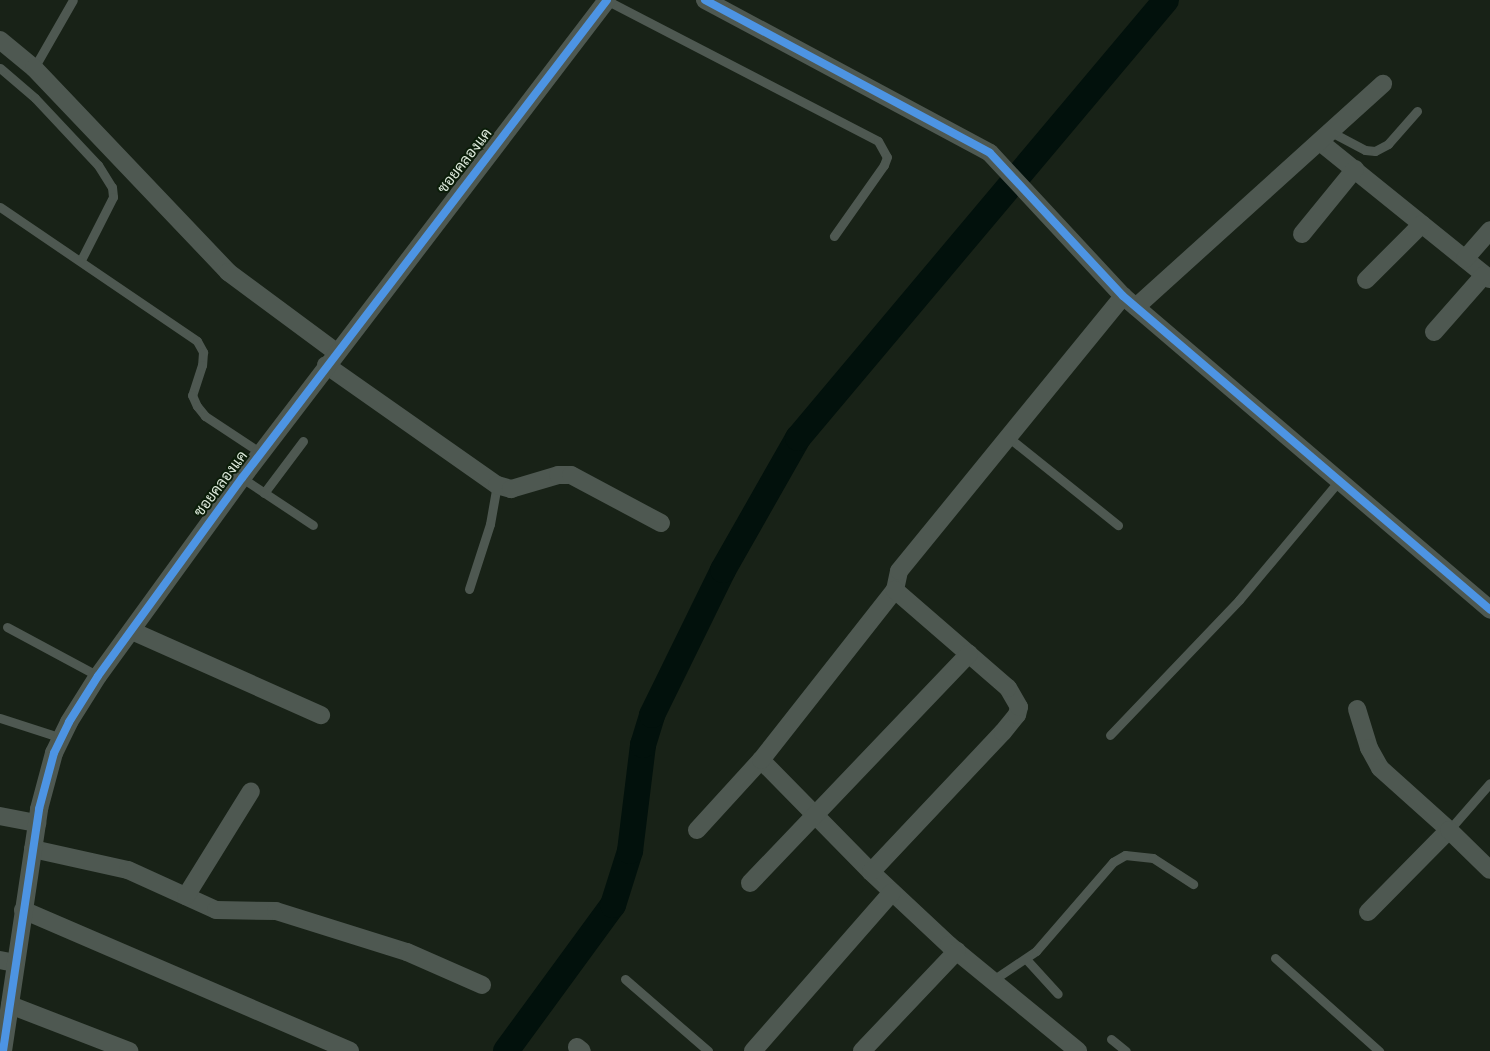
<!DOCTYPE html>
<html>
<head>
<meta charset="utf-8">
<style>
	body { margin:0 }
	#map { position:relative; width:1490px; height:1051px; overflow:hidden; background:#182217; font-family:Raleway,Sarabun,sans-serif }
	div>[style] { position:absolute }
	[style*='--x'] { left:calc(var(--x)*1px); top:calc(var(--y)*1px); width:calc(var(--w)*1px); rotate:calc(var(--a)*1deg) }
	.river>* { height:26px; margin:-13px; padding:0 13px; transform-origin:13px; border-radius:13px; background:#02110c }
	.lane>* { height:9px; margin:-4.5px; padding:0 4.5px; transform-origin:4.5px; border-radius:4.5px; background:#4e5851 }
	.street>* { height:18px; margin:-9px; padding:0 9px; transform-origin:9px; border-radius:9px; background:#4e5851 }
	.cycleway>* { height:8px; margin:-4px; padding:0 4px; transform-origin:4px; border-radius:4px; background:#4d94e3 }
	span { translate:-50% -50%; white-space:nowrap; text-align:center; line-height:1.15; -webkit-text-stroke:4px #0b1d09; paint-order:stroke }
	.street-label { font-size:15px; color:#dce8da }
</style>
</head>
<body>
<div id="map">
	<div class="river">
		<div style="--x:506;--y:1051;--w:181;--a:-53.8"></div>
		<div style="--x:613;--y:905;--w:57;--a:-72.5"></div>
		<div style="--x:630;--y:851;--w:107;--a:-83"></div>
		<div style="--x:643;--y:745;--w:31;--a:-73"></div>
		<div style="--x:652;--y:715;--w:161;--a:-63.9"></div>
		<div style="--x:723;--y:570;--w:152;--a:-60.4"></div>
		<div style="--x:798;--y:438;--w:572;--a:-49.96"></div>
	</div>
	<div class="lane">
		<div style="--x:606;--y:0;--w:306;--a:27.4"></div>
		<div style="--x:878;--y:141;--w:18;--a:61"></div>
		<div style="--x:887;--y:157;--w:9;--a:111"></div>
		<div style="--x:884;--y:165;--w:87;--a:125.2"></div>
		<div style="--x:0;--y:68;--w:46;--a:40.6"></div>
		<div style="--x:35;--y:98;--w:92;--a:46.8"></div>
		<div style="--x:98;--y:165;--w:26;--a:58"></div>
		<div style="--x:112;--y:187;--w:10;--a:84"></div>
		<div style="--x:113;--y:197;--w:71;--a:116.9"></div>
		<div style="--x:34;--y:68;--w:78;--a:-60.2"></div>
		<div style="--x:1331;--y:132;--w:38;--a:28"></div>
		<div style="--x:1365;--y:150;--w:10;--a:6"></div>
		<div style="--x:1375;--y:151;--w:15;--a:-28"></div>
		<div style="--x:1388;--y:144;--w:44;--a:-48.7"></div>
		<div style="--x:0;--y:207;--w:238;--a:34.2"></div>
		<div style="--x:197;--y:341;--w:13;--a:61"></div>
		<div style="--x:203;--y:352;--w:13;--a:94"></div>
		<div style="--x:202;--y:365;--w:32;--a:108"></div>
		<div style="--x:192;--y:395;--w:12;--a:66"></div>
		<div style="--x:197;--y:406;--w:13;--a:51"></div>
		<div style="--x:205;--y:416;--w:67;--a:33.5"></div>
		<div style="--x:1008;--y:437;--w:141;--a:38.7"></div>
		<div style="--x:242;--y:478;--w:85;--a:33.5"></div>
		<div style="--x:264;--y:493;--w:65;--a:-53.1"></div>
		<div style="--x:469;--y:589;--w:68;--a:-72.1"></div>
		<div style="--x:490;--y:524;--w:40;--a:-80"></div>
		<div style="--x:7;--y:627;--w:103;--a:28.3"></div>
		<div style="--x:0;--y:718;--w:65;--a:17.9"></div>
		<div style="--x:1110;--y:735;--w:187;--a:-46.3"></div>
		<div style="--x:1239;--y:600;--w:155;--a:-50"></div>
		<div style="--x:1449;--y:830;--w:62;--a:-48.9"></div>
		<div style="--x:1275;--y:958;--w:140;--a:41.8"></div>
		<div style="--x:1026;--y:959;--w:47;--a:47.6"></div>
		<div style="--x:625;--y:979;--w:110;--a:40.9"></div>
		<div style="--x:993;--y:980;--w:52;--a:-34"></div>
		<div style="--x:1036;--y:951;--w:118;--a:-49.1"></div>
		<div style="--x:1113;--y:862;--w:14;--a:-30"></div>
		<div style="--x:1125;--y:855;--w:28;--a:6"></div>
		<div style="--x:1153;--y:858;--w:48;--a:33"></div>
		<div style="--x:1111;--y:1039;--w:19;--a:39"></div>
	</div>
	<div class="street">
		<div style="--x:705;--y:0;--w:323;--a:28.2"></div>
		<div style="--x:990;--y:153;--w:195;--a:47.1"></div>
		<div style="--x:1123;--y:296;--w:483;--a:40.5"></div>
		<div style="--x:0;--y:40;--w:44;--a:39.5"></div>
		<div style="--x:34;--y:68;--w:282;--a:46.4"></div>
		<div style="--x:228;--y:272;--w:134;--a:36.5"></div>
		<div style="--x:1320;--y:142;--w:218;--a:38.9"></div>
		<div style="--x:1302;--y:234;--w:84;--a:-50.8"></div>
		<div style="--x:1465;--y:259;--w:38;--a:-49"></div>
		<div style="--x:1366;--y:280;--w:79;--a:-45"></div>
		<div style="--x:1136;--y:307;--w:333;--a:-42.1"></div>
		<div style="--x:1434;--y:332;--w:76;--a:-48.7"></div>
		<div style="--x:326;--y:365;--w:209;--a:35.1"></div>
		<div style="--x:497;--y:485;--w:15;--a:16"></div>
		<div style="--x:511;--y:489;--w:49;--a:-16.6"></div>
		<div style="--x:558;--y:475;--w:13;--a:0"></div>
		<div style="--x:571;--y:475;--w:102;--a:28.1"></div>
		<div style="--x:132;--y:631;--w:207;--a:24"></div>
		<div style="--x:1357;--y:709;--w:41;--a:72.9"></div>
		<div style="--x:1369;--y:748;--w:23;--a:61"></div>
		<div style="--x:1380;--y:768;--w:93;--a:41.9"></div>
		<div style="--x:761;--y:760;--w:157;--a:45.5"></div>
		<div style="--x:871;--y:872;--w:107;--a:43.1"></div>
		<div style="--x:949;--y:945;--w:167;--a:39.4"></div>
		<div style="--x:0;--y:816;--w:38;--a:11"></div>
		<div style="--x:697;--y:830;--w:95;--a:-47.6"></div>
		<div style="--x:761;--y:760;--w:216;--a:-51.8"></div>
		<div style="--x:895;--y:590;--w:19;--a:-78"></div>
		<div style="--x:899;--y:571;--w:355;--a:-50.8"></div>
		<div style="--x:33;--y:849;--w:97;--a:12.5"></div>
		<div style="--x:128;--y:870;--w:97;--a:24.4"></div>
		<div style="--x:216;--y:910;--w:60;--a:1"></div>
		<div style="--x:276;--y:911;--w:137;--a:17.4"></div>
		<div style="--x:407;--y:952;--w:82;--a:23.7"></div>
		<div style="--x:871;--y:872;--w:192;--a:-46.7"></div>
		<div style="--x:1003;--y:732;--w:22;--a:-51"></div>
		<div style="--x:1017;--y:715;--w:8;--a:-76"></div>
		<div style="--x:1019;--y:707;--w:22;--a:-120"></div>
		<div style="--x:1008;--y:688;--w:150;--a:-139.1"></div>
		<div style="--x:750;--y:883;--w:317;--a:-46.3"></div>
		<div style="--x:186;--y:896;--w:123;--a:-58.2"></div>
		<div style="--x:23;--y:910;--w:356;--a:23.3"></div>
		<div style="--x:1368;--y:912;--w:115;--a:-45.4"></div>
		<div style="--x:1449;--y:830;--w:57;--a:44.3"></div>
		<div style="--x:0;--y:960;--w:16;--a:11"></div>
		<div style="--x:10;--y:1005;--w:128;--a:21.1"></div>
		<div style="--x:577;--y:1047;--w:6;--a:39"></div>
		<div style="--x:3;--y:1051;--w:245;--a:-81.5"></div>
		<div style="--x:39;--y:809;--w:58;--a:-75"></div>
		<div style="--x:54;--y:753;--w:34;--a:-64"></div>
		<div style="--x:69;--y:722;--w:54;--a:-57.8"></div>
		<div style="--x:98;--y:676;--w:245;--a:-54"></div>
		<div style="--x:242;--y:478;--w:601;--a:-52.63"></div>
		<div style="--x:753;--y:1051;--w:211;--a:-48.8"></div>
		<div style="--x:862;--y:1051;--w:138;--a:-46.5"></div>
	</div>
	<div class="cycleway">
		<div style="--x:705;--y:0;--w:323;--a:28.2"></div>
		<div style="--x:990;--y:153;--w:195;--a:47.1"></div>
		<div style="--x:1123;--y:296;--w:483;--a:40.5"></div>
		<div style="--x:3;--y:1051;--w:245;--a:-81.5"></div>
		<div style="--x:39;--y:809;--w:58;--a:-75"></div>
		<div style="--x:54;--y:753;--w:34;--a:-64"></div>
		<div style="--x:69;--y:722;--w:54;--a:-57.8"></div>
		<div style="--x:98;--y:676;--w:245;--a:-54"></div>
		<div style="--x:242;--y:478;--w:601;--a:-52.63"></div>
	</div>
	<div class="street-label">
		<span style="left:465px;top:161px;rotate:-52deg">ซอยคลองแค</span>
		<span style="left:221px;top:484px;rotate:-53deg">ซอยคลองแค</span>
	</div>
</div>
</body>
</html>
